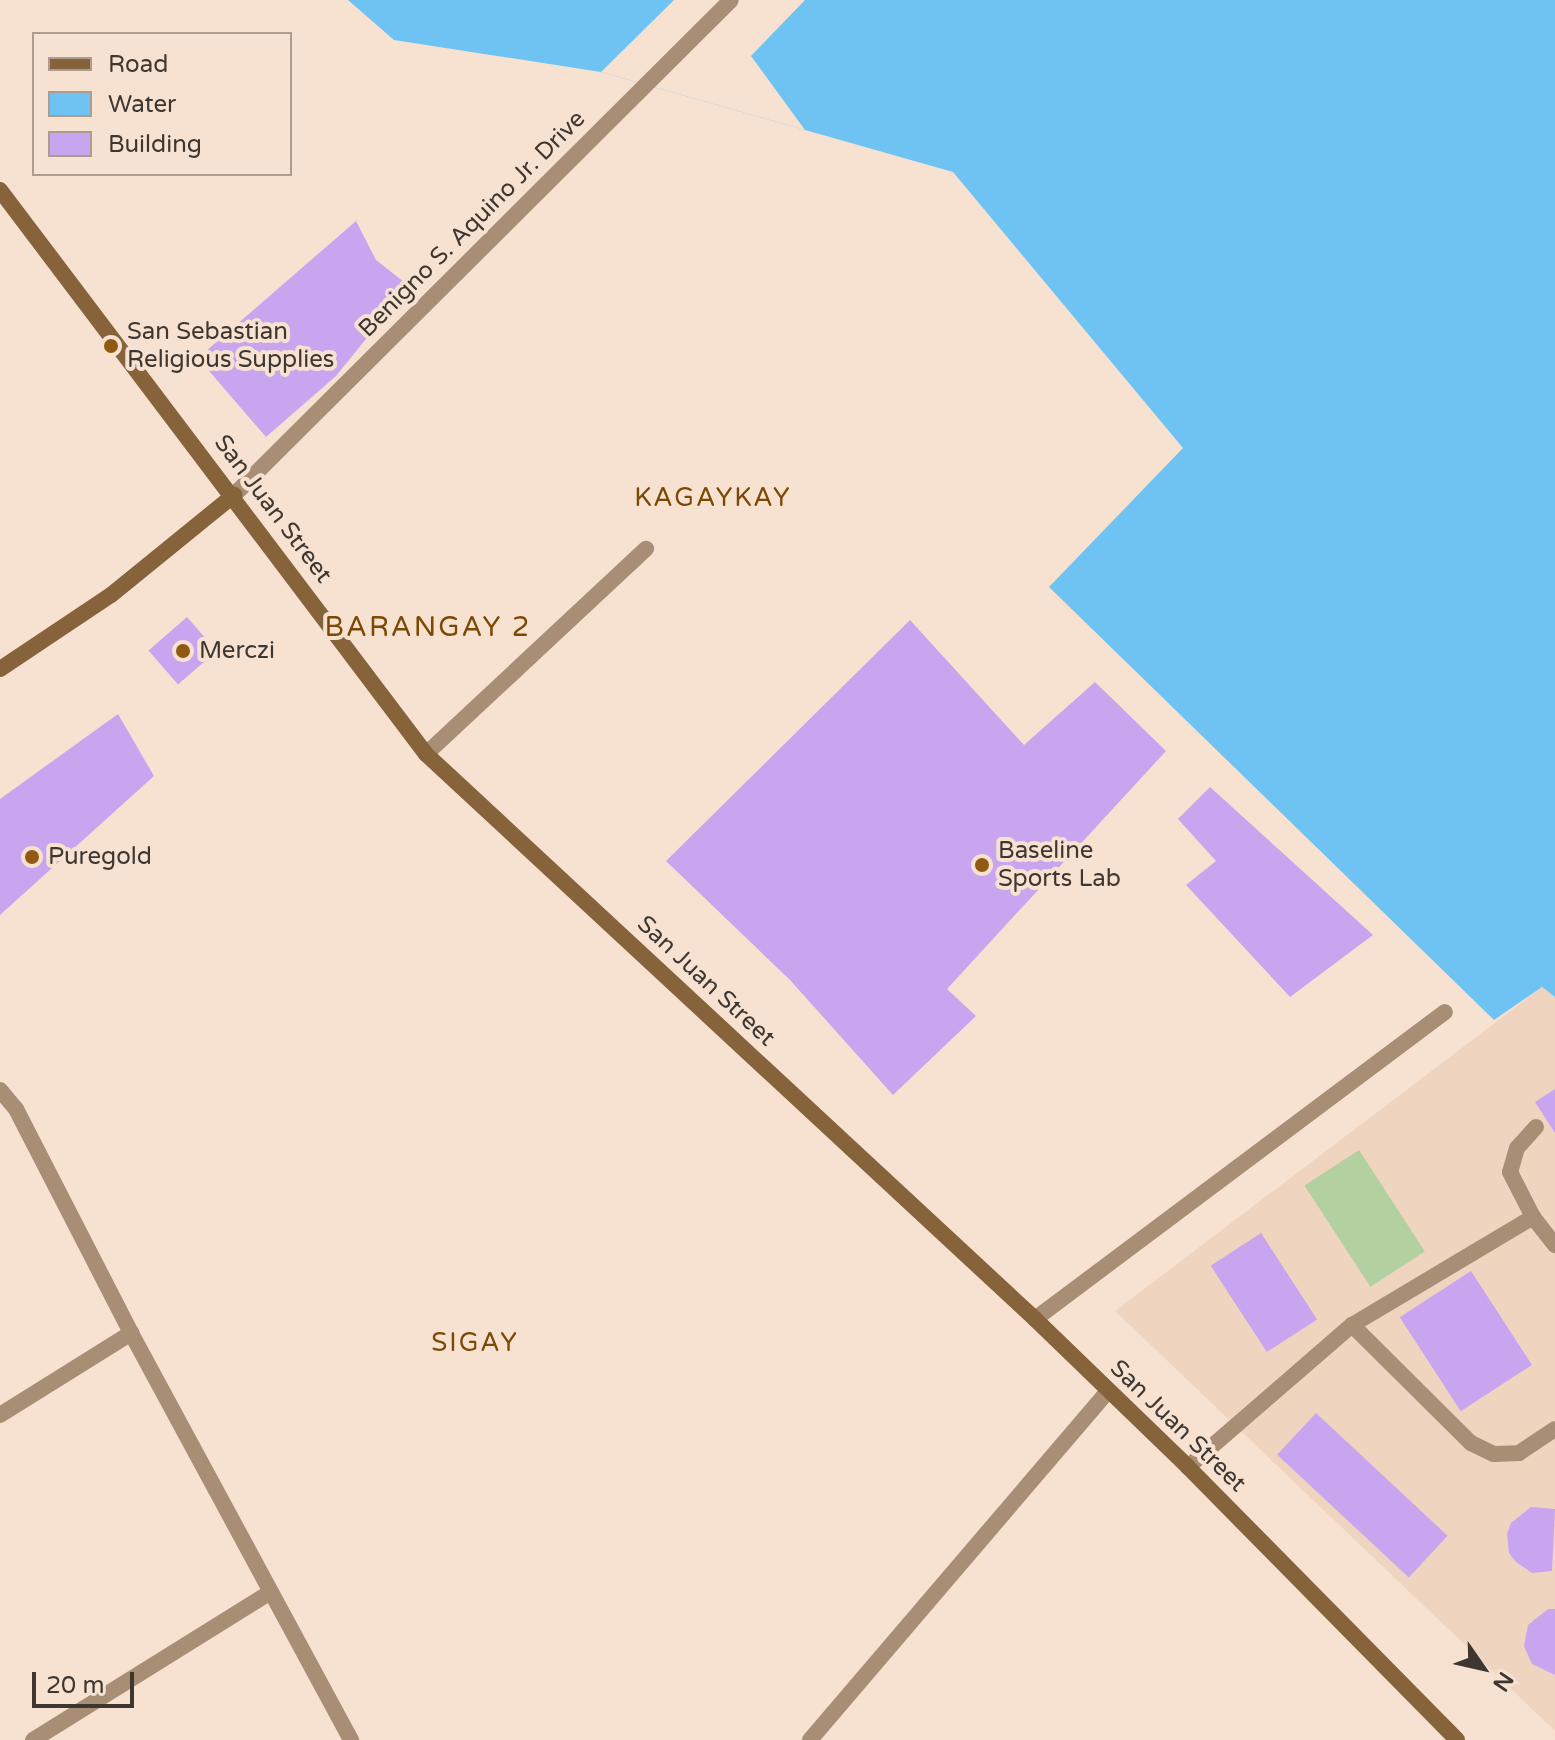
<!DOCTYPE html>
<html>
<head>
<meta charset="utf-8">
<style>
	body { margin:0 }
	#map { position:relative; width:1555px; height:1740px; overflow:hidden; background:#f7e2d2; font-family:"Varela Round",sans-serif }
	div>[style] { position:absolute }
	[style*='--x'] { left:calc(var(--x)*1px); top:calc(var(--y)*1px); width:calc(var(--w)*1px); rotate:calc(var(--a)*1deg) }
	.built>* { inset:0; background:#efd5c0 }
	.green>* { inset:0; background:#b3d0a0; transform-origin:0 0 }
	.water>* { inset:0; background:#6ec3f2 }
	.pier>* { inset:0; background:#f7e2d2 }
	.building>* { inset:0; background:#c8a5ee; transform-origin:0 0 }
	.lane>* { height:16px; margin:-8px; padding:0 8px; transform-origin:8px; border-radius:8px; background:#a78e74 }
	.street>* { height:16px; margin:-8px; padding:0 8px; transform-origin:8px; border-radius:8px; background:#a78e74 }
	.secondary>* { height:16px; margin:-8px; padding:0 8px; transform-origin:8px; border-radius:8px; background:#87633b }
	.dots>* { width:22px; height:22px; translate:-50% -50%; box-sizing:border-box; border:4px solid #f7e2d2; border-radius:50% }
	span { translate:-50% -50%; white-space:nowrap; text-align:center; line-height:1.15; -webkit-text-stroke:8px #f7e2d2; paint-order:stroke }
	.street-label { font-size:24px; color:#3e3630 }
	.poi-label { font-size:24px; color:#3e3630 }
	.left { translate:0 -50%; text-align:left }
	.neighbourhood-label { font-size:26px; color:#7c4904; letter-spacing:2px }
	.quarter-label { font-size:28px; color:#7c4904; letter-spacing:2px }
	.legend { position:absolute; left:32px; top:32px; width:260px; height:144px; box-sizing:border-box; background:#f7e2d2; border:2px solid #ad9d91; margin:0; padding:10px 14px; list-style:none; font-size:24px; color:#3e3630 }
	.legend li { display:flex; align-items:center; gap:16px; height:40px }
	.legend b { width:40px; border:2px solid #ad9d91 }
	.north { position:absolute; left:1443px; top:1628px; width:80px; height:80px; -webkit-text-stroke:6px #f7e2d2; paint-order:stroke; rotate:124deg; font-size:22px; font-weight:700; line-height:32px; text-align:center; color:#3e3630 }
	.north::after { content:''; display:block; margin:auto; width:28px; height:36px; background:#3e3630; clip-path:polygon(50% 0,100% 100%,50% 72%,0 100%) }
	.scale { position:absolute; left:32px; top:1672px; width:102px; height:36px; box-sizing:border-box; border:4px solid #3e3630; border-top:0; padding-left:10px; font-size:24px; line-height:28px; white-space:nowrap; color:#3e3630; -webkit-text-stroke:6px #f7e2d2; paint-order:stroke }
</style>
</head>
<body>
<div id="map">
	<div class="built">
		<div style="clip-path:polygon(1542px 987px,1555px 997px,1555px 1731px,1115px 1311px)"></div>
	</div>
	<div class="green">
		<div style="left:1359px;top:1150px;width:121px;height:65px;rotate:57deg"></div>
	</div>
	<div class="water">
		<div style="clip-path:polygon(348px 0,1555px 0,1555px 997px,1542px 987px,1494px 1020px,1049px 587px,1183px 448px,953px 172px,601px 72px,394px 40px)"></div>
	</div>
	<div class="pier">
		<div style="clip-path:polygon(674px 0,805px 0,751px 56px,805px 130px,601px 72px)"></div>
	</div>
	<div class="building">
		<div style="clip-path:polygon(356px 221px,376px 260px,409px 286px,336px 376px,266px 437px,198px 358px)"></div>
		<div style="left:187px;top:617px;width:45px;height:51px;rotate:49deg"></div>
		<div style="clip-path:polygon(910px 620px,1024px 745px,1095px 682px,1166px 751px,947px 989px,976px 1016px,893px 1095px,790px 980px,666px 861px)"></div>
		<div style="clip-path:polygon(118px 714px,154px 776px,0 915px,0 799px)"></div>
		<div style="clip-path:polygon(1210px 787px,1373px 935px,1290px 997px,1186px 885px,1216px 861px,1178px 819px)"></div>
		<div style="clip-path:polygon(1555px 1089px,1555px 1133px,1535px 1102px)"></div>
		<div style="left:1261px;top:1233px;width:103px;height:60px;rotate:57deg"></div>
		<div style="left:1471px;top:1271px;width:112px;height:85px;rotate:57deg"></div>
		<div style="left:1316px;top:1413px;width:180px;height:57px;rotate:43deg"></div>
		<div style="clip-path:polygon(1531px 1507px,1555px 1509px,1552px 1571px,1532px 1573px,1516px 1562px,1509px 1553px,1507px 1534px,1511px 1523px)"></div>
		<div style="clip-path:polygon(1548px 1609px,1555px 1609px,1555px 1675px,1532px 1664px,1524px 1646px,1528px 1625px)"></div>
	</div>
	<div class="lane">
		<div style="--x:1536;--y:1127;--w:28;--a:132"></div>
		<div style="--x:1517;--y:1148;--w:25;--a:106"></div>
		<div style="--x:1510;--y:1172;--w:51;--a:62.9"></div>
		<div style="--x:1533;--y:1217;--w:36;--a:52"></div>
		<div style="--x:1035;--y:1319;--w:512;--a:-36.83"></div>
		<div style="--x:1352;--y:1325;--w:168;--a:44.8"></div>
		<div style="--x:1471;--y:1443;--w:25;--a:26"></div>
		<div style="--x:1494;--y:1454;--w:25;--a:-2"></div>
		<div style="--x:1519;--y:1453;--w:43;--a:-33.7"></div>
		<div style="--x:1188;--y:1467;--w:217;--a:-40.9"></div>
		<div style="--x:1352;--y:1325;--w:211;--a:-30.8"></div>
		<div style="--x:810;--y:1740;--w:458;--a:-49.5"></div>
	</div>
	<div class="street">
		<div style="--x:234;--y:495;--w:701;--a:-44.88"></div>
		<div style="--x:426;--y:754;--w:301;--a:-43"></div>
		<div style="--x:0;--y:1090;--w:25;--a:50"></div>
		<div style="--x:16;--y:1109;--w:252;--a:62.8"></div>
		<div style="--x:131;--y:1333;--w:463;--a:61.6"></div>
		<div style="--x:0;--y:1415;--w:155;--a:-32"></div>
		<div style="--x:33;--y:1740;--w:280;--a:-31.9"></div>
	</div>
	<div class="secondary">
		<div style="--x:0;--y:190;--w:707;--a:52.94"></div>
		<div style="--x:426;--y:754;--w:831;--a:42.85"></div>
		<div style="--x:1035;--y:1319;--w:213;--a:44"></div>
		<div style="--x:1188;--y:1467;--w:383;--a:45.4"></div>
		<div style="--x:0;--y:669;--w:133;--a:-33.7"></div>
		<div style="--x:111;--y:595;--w:159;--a:-39.1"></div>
	</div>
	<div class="dots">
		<div style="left:111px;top:346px;background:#915913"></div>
		<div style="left:183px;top:651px;background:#915913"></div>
		<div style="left:32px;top:857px;background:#915913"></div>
		<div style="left:982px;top:865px;background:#915913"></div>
	</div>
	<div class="street-label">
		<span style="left:472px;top:224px;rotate:-45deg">Benigno S. Aquino Jr. Drive</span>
		<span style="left:273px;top:509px;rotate:53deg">San Juan Street</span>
		<span style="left:706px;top:981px;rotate:43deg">San Juan Street</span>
		<span style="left:1178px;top:1426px;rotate:44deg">San Juan Street</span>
	</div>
	<div class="poi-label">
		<span class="left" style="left:127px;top:346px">San Sebastian<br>Religious Supplies</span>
		<span class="left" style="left:199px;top:651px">Merczi</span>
		<span class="left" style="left:998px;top:865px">Baseline<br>Sports Lab</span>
		<span class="left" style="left:48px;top:857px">Puregold</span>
	</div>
	<div class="neighbourhood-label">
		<span style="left:713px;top:498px">KAGAYKAY</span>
		<span style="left:475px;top:1343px">SIGAY</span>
	</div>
	<div class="quarter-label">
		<span style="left:428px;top:627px">BARANGAY 2</span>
	</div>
	<ul class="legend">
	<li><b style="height:10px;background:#87633b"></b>Road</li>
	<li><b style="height:22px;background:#6ec3f2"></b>Water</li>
	<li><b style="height:22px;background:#c8a5ee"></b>Building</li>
	</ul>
	<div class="north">N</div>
	<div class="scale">20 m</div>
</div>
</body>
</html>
